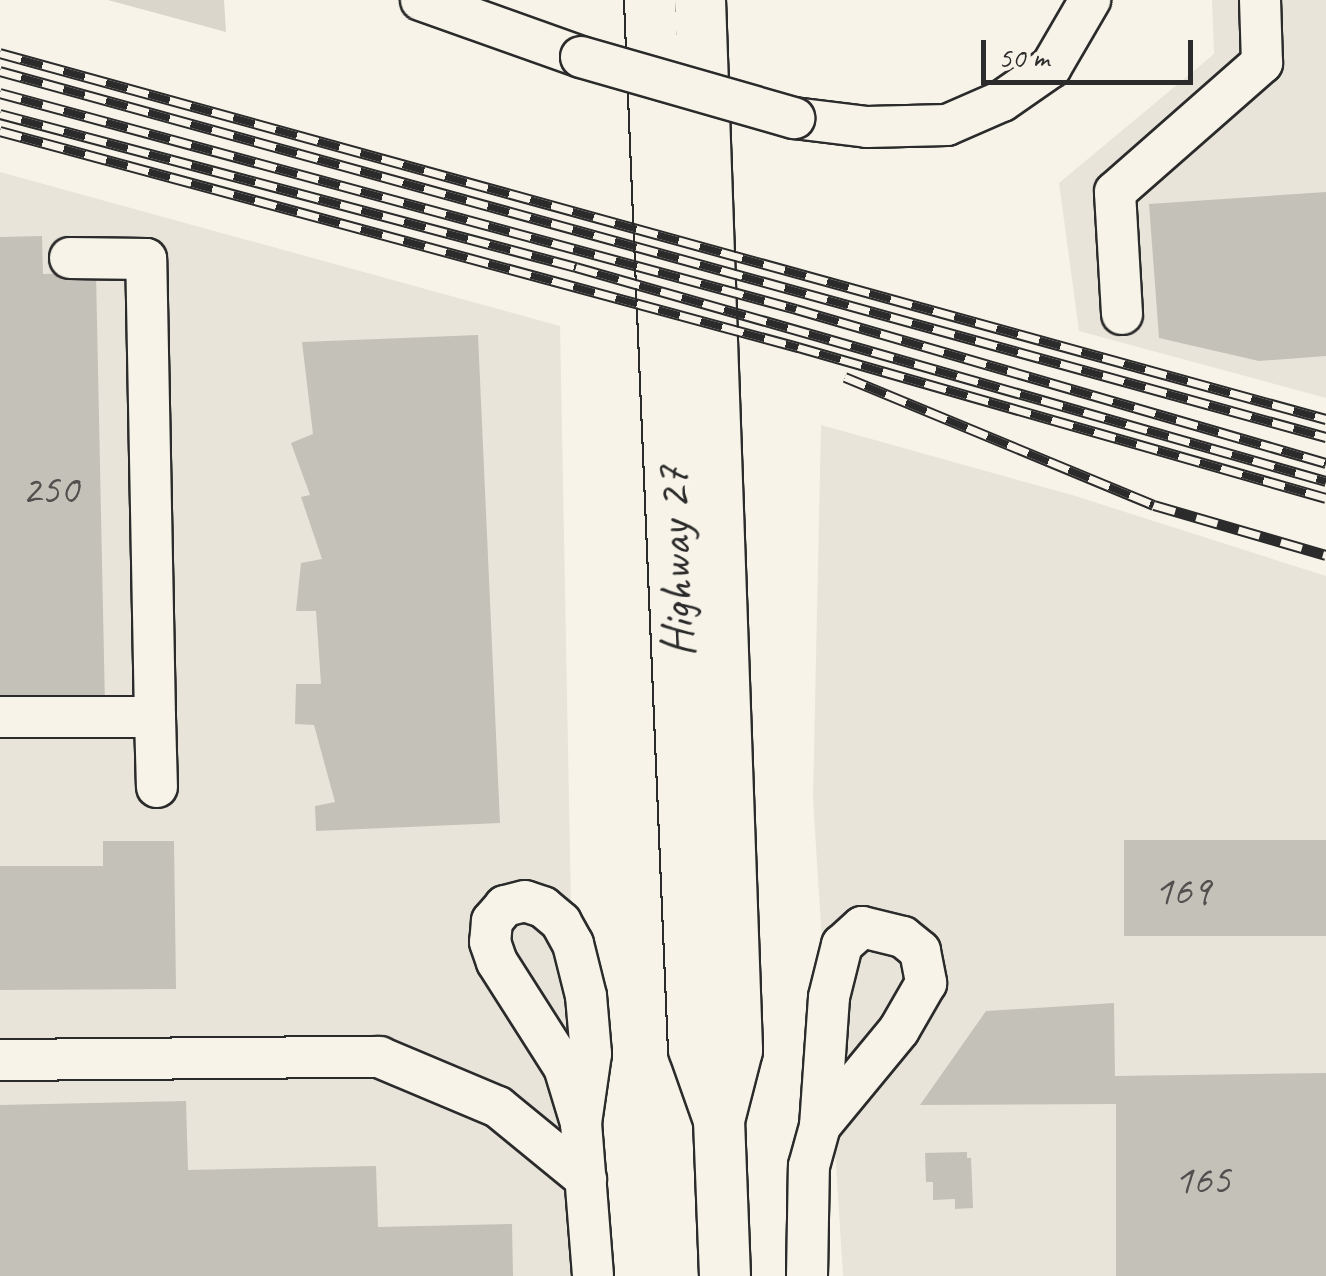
<!DOCTYPE html>
<html>
<head>
<meta charset="utf-8">
<style>
	body { margin:0 }
	#map { position:relative; width:1326px; height:1276px; overflow:hidden; background:#f7f3e8; font-family:Caveat,sans-serif }
	div>[style] { position:absolute }
	[style*='--x'] { left:calc(var(--x)*1px); top:calc(var(--y)*1px); width:calc(var(--w)*1px); rotate:calc(var(--a)*1deg) }
	.built>* { inset:0; background:#e8e4da }
	.green>* { inset:0; background:#dad6cc }
	.building>* { inset:0; background:#c4c1b9; transform-origin:0 0 }
	.roads { filter:drop-shadow(2px 0 #2b2b2b) drop-shadow(-2px 0 #2b2b2b) drop-shadow(0 2px #2b2b2b) drop-shadow(0 -2px #2b2b2b) }
	.minor>* { height:40px; margin:-20px; padding:0 20px; transform-origin:20px; border-radius:20px; background:#f7f3e8 }
	.major>* { height:50px; margin:-25px; padding:0 25px; transform-origin:25px; border-radius:25px; background:#f7f3e8 }
	.rail>* { height:11px; margin-top:-5.5px; transform-origin:0; background:repeating-linear-gradient(90deg,#f7f3e8 0 22px,#2b2b2b 0 44px); box-sizing:border-box; border-block:2px solid #2b2b2b }
	.bridges { filter:drop-shadow(2px 0 #2b2b2b) drop-shadow(-2px 0 #2b2b2b) drop-shadow(0 2px #2b2b2b) drop-shadow(0 -2px #2b2b2b) }
	.minor-bridge>* { height:40px; margin:-20px; padding:0 20px; transform-origin:20px; border-radius:20px; background:#f7f3e8 }
	span { translate:-50% -50%; white-space:nowrap; text-align:center; line-height:1.15; -webkit-text-stroke:10px #f7f3e8; paint-order:stroke }
	.number-label { font-size:42px; color:#51504e }
	.number-label span { -webkit-text-stroke-width:0 }
	.street-label { font-size:48px; color:#2b2b2b }
	.scale { position:absolute; left:981px; top:40px; width:212px; height:45px; box-sizing:border-box; border:5px solid #2b2b2b; border-top:0; padding-left:12px; font-size:30px; line-height:35px; white-space:nowrap; color:#2b2b2b; -webkit-text-stroke:8px #f7f3e8; paint-order:stroke }
</style>
</head>
<body>
<div id="map">
	<div class="built">
		<div style="clip-path:polygon(1212px 0,1326px 0,1326px 398px,1079px 331px,1059px 183px,1214px 54px)"></div>
		<div style="clip-path:polygon(0 172px,560px 326px,578px 1276px,0 1276px)"></div>
		<div style="clip-path:polygon(821px 425px,1072px 495px,1326px 576px,1326px 1276px,843px 1276px,813px 799px)"></div>
	</div>
	<div class="green">
		<div style="clip-path:polygon(108px 0,224px 0,226px 32px)"></div>
	</div>
	<div class="building">
		<div style="clip-path:polygon(1326px 192px,1326px 356px,1259px 361px,1159px 338px,1149px 204px)"></div>
		<div style="clip-path:polygon(42px 236px,43px 274px,96px 273px,105px 706px,0 708px,0 237px)"></div>
		<div style="clip-path:polygon(478px 335px,500px 823px,316px 831px,315px 806px,335px 802px,314px 725px,295px 724px,296px 684px,321px 684px,316px 611px,296px 611px,301px 563px,322px 559px,301px 497px,310px 495px,291px 443px,313px 434px,302px 342px)"></div>
		<div style="left:1124px;top:840px;width:202px;height:96px"></div>
		<div style="clip-path:polygon(103px 841px,174px 841px,176px 989px,0 990px,0 866px,103px 866px)"></div>
		<div style="clip-path:polygon(1114px 1003px,1115px 1076px,1326px 1073px,1326px 1276px,1116px 1276px,1116px 1104px,920px 1105px,986px 1011px)"></div>
		<div style="clip-path:polygon(186px 1101px,188px 1170px,376px 1166px,378px 1227px,512px 1224px,513px 1276px,0 1276px,0 1105px)"></div>
		<div style="clip-path:polygon(967px 1152px,967px 1158px,971px 1158px,973px 1208px,955px 1209px,955px 1199px,933px 1200px,933px 1182px,926px 1182px,925px 1153px)"></div>
	</div>
	<div class="roads">
		<div class="minor">
			<div style="--x:421;--y:0;--w:170;--a:19.6"></div>
			<div style="--x:794;--y:118;--w:74;--a:7"></div>
			<div style="--x:867;--y:127;--w:80;--a:-1.4"></div>
			<div style="--x:947;--y:125;--w:60;--a:-23.6"></div>
			<div style="--x:1002;--y:101;--w:60;--a:-34.8"></div>
			<div style="--x:1051;--y:67;--w:78;--a:-59.8"></div>
			<div style="--x:1122;--y:314;--w:122;--a:-93.3"></div>
			<div style="--x:1115;--y:192;--w:196;--a:-41.3"></div>
			<div style="--x:1262;--y:63;--w:63;--a:-91.8"></div>
			<div style="--x:0;--y:717;--w:155;--a:0"></div>
			<div style="--x:155;--y:717;--w:458;--a:-91.1"></div>
			<div style="--x:146;--y:259;--w:76;--a:-179.2"></div>
			<div style="--x:155;--y:717;--w:70;--a:88.4"></div>
			<div style="--x:0;--y:1060;--w:379;--a:-0.5"></div>
			<div style="--x:379;--y:1057;--w:129;--a:22.8"></div>
			<div style="--x:498;--y:1107;--w:114;--a:39.3"></div>
			<div style="--x:581;--y:1123;--w:70;--a:-81.8"></div>
			<div style="--x:591;--y:1054;--w:58;--a:-94.9"></div>
			<div style="--x:586;--y:996;--w:54;--a:-104"></div>
			<div style="--x:573;--y:944;--w:25;--a:-119"></div>
			<div style="--x:561;--y:922;--w:23;--a:-140"></div>
			<div style="--x:543;--y:907;--w:19;--a:-162"></div>
			<div style="--x:525;--y:901;--w:21;--a:166"></div>
			<div style="--x:505;--y:906;--w:20;--a:131"></div>
			<div style="--x:492;--y:921;--w:21;--a:95"></div>
			<div style="--x:490;--y:942;--w:21;--a:71"></div>
			<div style="--x:497;--y:962;--w:125;--a:57.5"></div>
			<div style="--x:564;--y:1067;--w:59;--a:73.1"></div>
			<div style="--x:581;--y:1123;--w:153;--a:85.5"></div>
			<div style="--x:807;--y:1276;--w:110;--a:-89"></div>
			<div style="--x:809;--y:1166;--w:41;--a:-74.6"></div>
			<div style="--x:820;--y:1126;--w:129;--a:-86"></div>
			<div style="--x:829;--y:997;--w:54;--a:-76"></div>
			<div style="--x:842;--y:945;--w:27;--a:-42"></div>
			<div style="--x:862;--y:927;--w:42;--a:13.7"></div>
			<div style="--x:903;--y:937;--w:22;--a:39"></div>
			<div style="--x:920;--y:951;--w:33;--a:79"></div>
			<div style="--x:926;--y:983;--w:54;--a:119.9"></div>
			<div style="--x:899;--y:1030;--w:124;--a:129.5"></div>
		</div>
		<div class="major">
			<div style="--x:650;--y:0;--w:1050;--a:87.6"></div>
			<div style="--x:694;--y:1049;--w:75;--a:70.6"></div>
			<div style="--x:700;--y:0;--w:1051;--a:87.98"></div>
			<div style="--x:737;--y:1050;--w:72;--a:104.4"></div>
			<div style="--x:719;--y:1120;--w:156;--a:87.8"></div>
		</div>
	</div>
	<div class="rail">
		<div style="--x:0;--y:53;--w:1376;--a:15.43"></div>
		<div style="--x:0;--y:71;--w:1376;--a:15.43"></div>
		<div style="--x:0;--y:93;--w:825;--a:15.18"></div>
		<div style="--x:796;--y:309;--w:552;--a:16.2"></div>
		<div style="--x:0;--y:114;--w:596;--a:14.88"></div>
		<div style="--x:576;--y:267;--w:780;--a:15.93"></div>
		<div style="--x:0;--y:131;--w:827;--a:15.15"></div>
		<div style="--x:798;--y:347;--w:549;--a:15.96"></div>
		<div style="--x:845;--y:377;--w:334;--a:22.5"></div>
		<div style="--x:1154;--y:505;--w:179;--a:16.2"></div>
	</div>
	<div class="bridges">
		<div class="minor-bridge">
			<div style="--x:581;--y:57;--w:222;--a:16"></div>
		</div>
	</div>
	<div class="number-label">
		<span style="left:50px;top:490px">250</span>
		<span style="left:1182px;top:891px">169</span>
		<span style="left:1202px;top:1180px">165</span>
	</div>
	<div class="street-label">
		<span style="left:675px;top:562px;rotate:-92deg">Highway 27</span>
	</div>
	<div class="scale">50 m</div>
</div>
</body>
</html>
